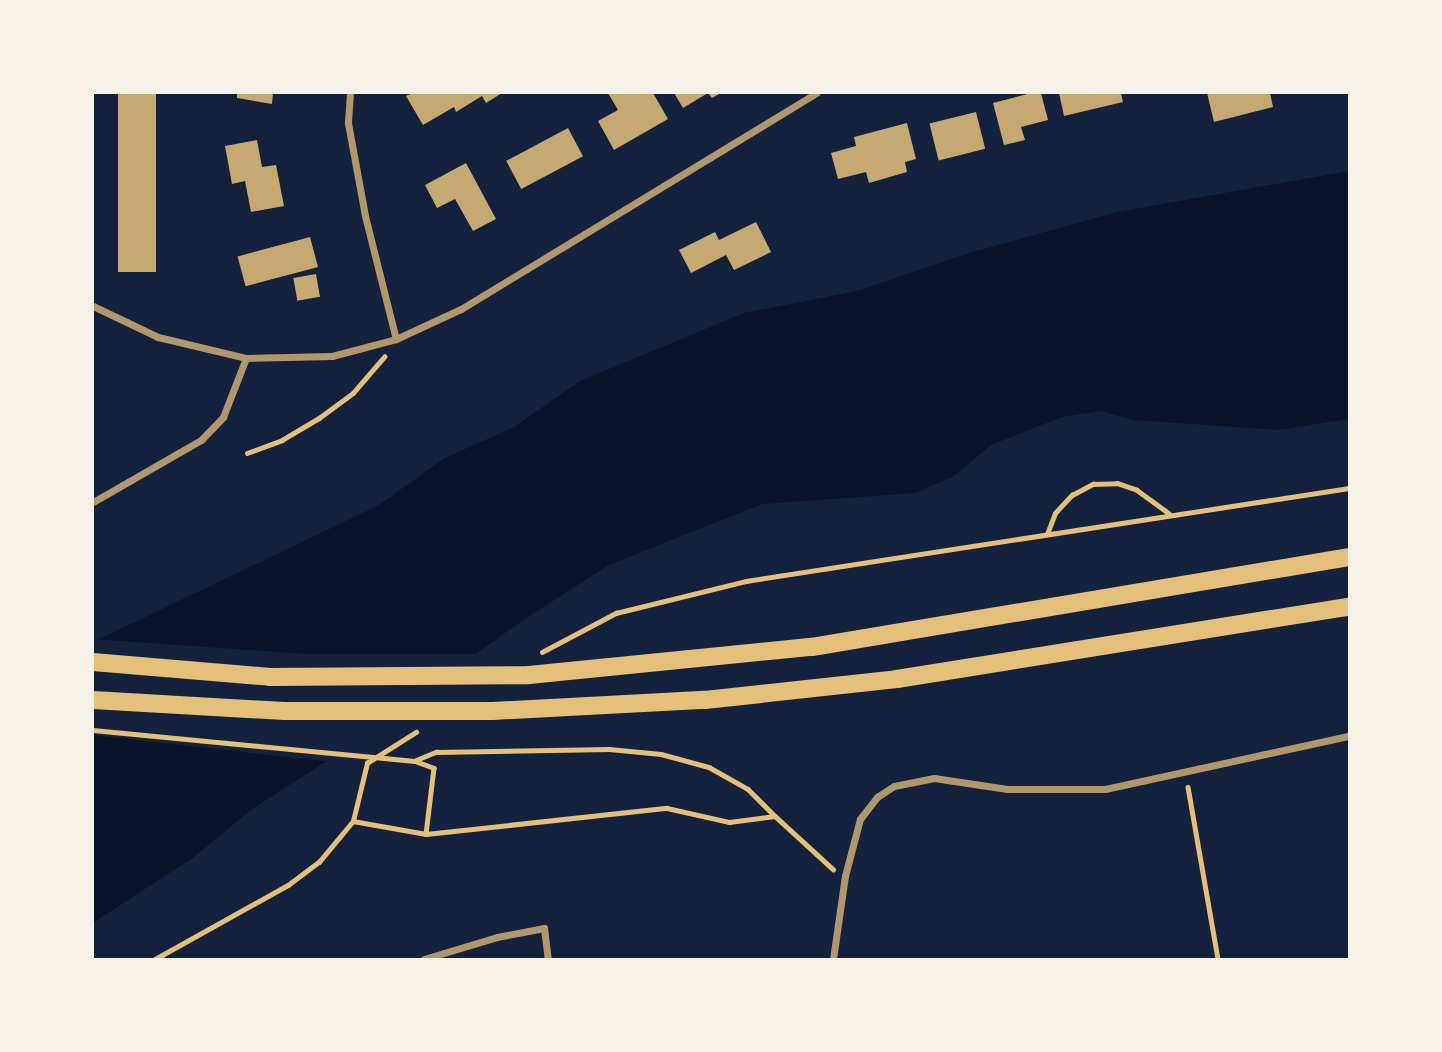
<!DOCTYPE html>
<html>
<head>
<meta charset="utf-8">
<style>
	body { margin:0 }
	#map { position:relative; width:1442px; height:1052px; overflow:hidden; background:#14213d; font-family:"Noto Sans",sans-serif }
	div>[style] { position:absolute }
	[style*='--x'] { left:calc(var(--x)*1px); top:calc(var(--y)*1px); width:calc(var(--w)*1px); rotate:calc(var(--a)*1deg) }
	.water>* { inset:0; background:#0b132b }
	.pier>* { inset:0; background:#14213d }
	.building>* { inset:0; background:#c6a872; transform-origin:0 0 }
	.path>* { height:4.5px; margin:-2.25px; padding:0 2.25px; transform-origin:2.25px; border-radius:2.25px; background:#e5c07b }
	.minor>* { height:7px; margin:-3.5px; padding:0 3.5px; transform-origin:3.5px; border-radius:3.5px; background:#b1986c }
	.trunk>* { height:18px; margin:-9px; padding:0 9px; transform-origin:9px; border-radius:9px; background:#e5c07b }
	span { translate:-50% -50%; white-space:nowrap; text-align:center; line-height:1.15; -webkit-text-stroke:6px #f6f1e7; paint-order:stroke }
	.frame { position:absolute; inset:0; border:94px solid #f6f1e7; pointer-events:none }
</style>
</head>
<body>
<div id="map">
	<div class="water">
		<div style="clip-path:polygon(1349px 171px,1349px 419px,1278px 430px,1133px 420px,1101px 411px,1062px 417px,991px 445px,954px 476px,916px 493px,763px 504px,686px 534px,607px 566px,519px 623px,336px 755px,252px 809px,194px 857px,93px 923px,93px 642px,379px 505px,443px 459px,514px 427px,580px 381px,744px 313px,857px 291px,969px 253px,1117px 212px)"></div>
	</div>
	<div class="pier">
		<div style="clip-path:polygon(93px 639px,306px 654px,482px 654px,332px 762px,93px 735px)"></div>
	</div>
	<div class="building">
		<div style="left:118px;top:93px;width:38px;height:179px"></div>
		<div style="clip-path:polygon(237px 93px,273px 93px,272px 104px,237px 98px)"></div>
		<div style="clip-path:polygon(412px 93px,502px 93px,486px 103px,482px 96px,456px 112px,454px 107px,423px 125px,406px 96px)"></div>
		<div style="clip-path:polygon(608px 93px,653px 93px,668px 119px,614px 150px,598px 121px,618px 110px)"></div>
		<div style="clip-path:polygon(674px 93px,721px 93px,712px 98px,708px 93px,683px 108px)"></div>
		<div style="clip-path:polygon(1031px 93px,1041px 93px,1048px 120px,1021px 127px,1025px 140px,1004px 145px,993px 103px)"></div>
		<div style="clip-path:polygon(1059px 93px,1121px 93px,1123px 102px,1064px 116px)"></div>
		<div style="clip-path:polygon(1207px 93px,1270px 93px,1273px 107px,1214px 122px)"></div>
		<div style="left:976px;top:112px;width:38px;height:48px;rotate:76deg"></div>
		<div style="clip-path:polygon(907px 123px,916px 159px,905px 162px,907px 172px,869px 183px,866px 172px,838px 179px,831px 153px,856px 146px,854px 137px)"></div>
		<div style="left:568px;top:128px;width:32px;height:70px;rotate:62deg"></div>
		<div style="clip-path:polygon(257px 140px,262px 167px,276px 165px,284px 206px,251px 212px,245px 181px,232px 184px,225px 146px)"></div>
		<div style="clip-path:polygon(466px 163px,496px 219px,473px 231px,455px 199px,437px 208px,425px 185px)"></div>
		<div style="clip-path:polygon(756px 222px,771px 252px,734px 270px,726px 255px,691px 273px,679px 250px,715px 232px,719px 240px)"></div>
		<div style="left:310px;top:237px;width:31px;height:75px;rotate:75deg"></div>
		<div style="left:316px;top:274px;width:23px;height:23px;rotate:80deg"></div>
	</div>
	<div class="path">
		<div style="--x:247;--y:453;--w:37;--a:-20"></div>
		<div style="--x:282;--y:440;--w:43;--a:-30.7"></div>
		<div style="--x:319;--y:418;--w:42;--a:-36.3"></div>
		<div style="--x:353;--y:393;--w:48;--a:-49.3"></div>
		<div style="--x:1047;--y:534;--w:22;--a:-69"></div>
		<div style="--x:1055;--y:513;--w:25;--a:-47"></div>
		<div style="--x:1072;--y:495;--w:24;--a:-28"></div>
		<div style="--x:1093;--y:484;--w:24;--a:-2"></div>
		<div style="--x:1117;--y:483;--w:21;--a:19"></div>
		<div style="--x:1137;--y:490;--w:39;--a:36"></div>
		<div style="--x:542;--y:652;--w:84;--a:-27.8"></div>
		<div style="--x:616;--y:613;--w:134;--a:-13.8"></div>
		<div style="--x:746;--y:581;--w:610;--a:-8.77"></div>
		<div style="--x:93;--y:730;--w:323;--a:5.5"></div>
		<div style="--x:415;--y:761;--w:20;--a:20"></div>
		<div style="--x:434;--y:768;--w:66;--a:96.9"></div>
		<div style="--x:416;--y:760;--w:22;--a:-22"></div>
		<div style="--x:436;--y:752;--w:173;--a:-1"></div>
		<div style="--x:609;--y:749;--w:52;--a:5.5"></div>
		<div style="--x:661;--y:754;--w:50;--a:15.2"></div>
		<div style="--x:709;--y:767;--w:45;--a:29.4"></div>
		<div style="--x:748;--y:789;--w:38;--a:45"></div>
		<div style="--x:1188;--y:787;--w:175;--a:80.1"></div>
		<div style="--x:353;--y:821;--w:74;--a:10.1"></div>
		<div style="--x:426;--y:834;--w:242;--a:-6.2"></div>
		<div style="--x:667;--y:808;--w:64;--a:12.7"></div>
		<div style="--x:729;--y:822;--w:46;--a:-7.4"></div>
		<div style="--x:775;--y:816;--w:79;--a:42.4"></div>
		<div style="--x:155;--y:959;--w:152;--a:-29.1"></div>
		<div style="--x:288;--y:885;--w:39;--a:-37"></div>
		<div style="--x:319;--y:862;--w:53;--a:-50.3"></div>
		<div style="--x:353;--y:821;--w:60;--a:-76.4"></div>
		<div style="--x:367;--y:763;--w:58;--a:-32.3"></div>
	</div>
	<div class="minor">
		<div style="--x:350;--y:93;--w:30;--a:94"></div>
		<div style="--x:348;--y:123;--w:95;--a:79.6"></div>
		<div style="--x:365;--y:216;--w:127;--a:75.9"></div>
		<div style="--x:93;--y:306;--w:72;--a:25.5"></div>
		<div style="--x:158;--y:337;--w:90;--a:13.4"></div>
		<div style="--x:246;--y:358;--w:86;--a:-1.3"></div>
		<div style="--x:332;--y:356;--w:66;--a:-14.9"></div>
		<div style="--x:396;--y:339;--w:72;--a:-24.8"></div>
		<div style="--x:461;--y:309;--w:416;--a:-31.3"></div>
		<div style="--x:93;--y:502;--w:125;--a:-29.9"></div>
		<div style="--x:201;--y:440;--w:32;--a:-46"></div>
		<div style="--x:223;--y:417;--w:63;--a:-68.7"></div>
		<div style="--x:424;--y:959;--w:76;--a:-16.8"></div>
		<div style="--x:497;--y:937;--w:48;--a:-10.8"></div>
		<div style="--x:544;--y:928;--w:31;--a:83"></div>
		<div style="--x:833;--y:959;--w:84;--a:-81.8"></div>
		<div style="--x:845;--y:876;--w:59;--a:-75.3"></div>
		<div style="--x:860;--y:819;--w:28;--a:-52"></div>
		<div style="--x:877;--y:797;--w:20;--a:-33"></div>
		<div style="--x:894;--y:786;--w:41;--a:-11.3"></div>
		<div style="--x:934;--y:778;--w:74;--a:8.6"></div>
		<div style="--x:1007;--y:789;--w:98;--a:0"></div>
		<div style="--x:1105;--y:789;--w:250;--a:-12.3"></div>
	</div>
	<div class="trunk">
		<div style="--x:93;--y:662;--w:178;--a:4.8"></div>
		<div style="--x:270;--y:677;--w:259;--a:-0.4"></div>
		<div style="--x:529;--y:675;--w:284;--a:-5.7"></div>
		<div style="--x:812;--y:647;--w:544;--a:-9.51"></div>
		<div style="--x:93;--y:700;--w:192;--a:3.3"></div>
		<div style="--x:285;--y:711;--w:207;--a:0"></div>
		<div style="--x:492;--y:711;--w:213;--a:-3"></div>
		<div style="--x:705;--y:700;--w:193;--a:-6.2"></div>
		<div style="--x:897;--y:679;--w:458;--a:-9.1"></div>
	</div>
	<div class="frame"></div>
</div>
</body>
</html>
